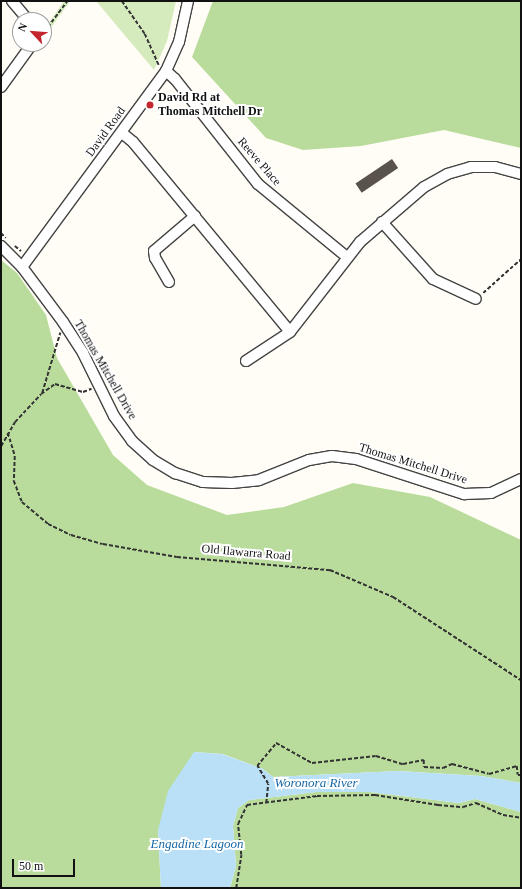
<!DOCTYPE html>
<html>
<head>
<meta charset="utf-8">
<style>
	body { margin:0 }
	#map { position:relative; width:522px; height:889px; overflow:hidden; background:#fffdf5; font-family:Georgia,serif }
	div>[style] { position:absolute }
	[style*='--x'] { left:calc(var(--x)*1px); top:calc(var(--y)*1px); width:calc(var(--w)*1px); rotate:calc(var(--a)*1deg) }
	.green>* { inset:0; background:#d5ebbd }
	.forest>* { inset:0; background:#b9dc9c }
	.water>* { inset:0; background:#b9e0f7 }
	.building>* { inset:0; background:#5a524d; transform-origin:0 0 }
	.path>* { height:1.5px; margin-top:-0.75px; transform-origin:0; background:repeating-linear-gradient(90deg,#333 0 4px,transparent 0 6px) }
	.roads { filter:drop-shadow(1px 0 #444) drop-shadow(-1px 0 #444) drop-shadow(0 1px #444) drop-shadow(0 -1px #444) }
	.street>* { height:10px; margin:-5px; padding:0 5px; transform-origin:5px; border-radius:5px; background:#fff }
	.dots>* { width:11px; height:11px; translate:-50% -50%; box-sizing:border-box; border:2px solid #fff; border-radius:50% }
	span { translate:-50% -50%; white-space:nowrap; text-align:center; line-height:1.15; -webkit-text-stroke:4px #fff; paint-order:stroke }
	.poi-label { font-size:12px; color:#111; font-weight:700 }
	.left { translate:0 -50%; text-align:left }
	.street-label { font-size:12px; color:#111 }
	.water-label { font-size:13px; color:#1768a6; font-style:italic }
	.frame { position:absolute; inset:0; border:2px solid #111; pointer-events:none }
	.north { position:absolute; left:12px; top:12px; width:40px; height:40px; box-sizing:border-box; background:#fff; border:1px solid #a0a0a0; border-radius:50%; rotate:296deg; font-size:11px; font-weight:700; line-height:16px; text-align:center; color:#111 }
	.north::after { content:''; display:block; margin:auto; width:14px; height:18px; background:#c4262e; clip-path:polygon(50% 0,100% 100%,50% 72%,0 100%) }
	.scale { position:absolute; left:12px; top:859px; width:63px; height:18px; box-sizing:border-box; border:2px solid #111; border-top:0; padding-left:5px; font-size:12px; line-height:14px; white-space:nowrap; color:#111; -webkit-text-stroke:3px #fff; paint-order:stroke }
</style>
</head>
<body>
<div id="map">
	<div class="green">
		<div style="clip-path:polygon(64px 1px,70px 1px,48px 32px,44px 30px)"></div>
		<div style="clip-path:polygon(96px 1px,176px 1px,167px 41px,154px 70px)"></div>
	</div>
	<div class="forest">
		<div style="clip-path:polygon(213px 1px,521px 1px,521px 148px,444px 130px,361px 146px,303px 150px,266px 138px,192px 57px)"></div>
		<div style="clip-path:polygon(1px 260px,17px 273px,46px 315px,57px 358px,113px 455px,147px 485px,227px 515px,284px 507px,353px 483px,430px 497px,521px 540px,521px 783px,481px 776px,398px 771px,273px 777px,263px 769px,223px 754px,194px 752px,158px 830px,161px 888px,1px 888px)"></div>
		<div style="clip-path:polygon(316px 792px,370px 792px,459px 803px,475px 799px,521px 812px,521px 888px,230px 888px,236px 866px,233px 826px,238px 808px,249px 800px)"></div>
	</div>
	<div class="water">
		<div style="clip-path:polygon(194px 752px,222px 754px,263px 769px,273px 777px,398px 771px,481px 776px,521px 783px,521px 812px,475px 799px,459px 803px,370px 792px,316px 792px,249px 800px,238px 808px,233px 826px,236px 866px,230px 888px,161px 888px,158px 830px,168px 791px)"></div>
	</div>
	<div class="building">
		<div style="left:392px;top:159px;width:11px;height:44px;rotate:56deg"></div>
	</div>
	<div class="path">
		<div style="--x:122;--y:1;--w:40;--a:55.1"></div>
		<div style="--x:145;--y:34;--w:34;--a:66"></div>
		<div style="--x:44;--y:32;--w:39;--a:-53"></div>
		<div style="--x:1;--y:233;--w:7;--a:45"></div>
		<div style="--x:15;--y:246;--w:8;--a:40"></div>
		<div style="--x:483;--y:293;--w:51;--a:-41.8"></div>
		<div style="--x:42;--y:393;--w:63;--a:-73.3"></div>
		<div style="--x:8;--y:433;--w:24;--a:73"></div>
		<div style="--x:15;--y:456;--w:25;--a:92"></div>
		<div style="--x:14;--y:481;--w:22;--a:69"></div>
		<div style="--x:22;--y:502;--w:34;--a:40"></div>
		<div style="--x:48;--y:524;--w:25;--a:26"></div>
		<div style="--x:71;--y:535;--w:33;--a:16"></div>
		<div style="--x:103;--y:544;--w:75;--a:10"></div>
		<div style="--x:177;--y:557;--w:154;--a:4.9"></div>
		<div style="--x:330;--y:570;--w:69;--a:23.2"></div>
		<div style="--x:393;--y:597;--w:153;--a:33"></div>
		<div style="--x:1;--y:446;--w:28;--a:-60"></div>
		<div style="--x:15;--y:422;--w:38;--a:-47"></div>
		<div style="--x:41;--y:394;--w:17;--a:-36"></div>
		<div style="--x:55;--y:384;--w:29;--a:16"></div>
		<div style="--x:83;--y:392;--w:9;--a:-21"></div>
		<div style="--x:266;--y:803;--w:19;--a:-84"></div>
		<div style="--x:268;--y:784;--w:21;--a:-121"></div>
		<div style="--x:257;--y:766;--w:30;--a:-50"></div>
		<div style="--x:276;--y:743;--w:41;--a:29.1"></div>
		<div style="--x:312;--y:763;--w:64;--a:-6.2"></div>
		<div style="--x:376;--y:756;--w:28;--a:17"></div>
		<div style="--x:403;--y:764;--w:21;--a:-11"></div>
		<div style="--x:424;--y:760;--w:7;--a:90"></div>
		<div style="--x:424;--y:767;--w:19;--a:3"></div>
		<div style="--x:443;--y:768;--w:10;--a:-24"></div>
		<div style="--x:452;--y:764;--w:38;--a:15"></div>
		<div style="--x:489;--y:774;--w:29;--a:-16"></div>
		<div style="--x:517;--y:766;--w:9;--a:84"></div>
		<div style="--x:518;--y:775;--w:3;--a:0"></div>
		<div style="--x:236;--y:888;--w:33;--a:-81"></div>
		<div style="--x:241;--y:855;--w:31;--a:-96"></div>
		<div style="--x:238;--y:824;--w:21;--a:-65"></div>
		<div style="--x:247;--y:805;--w:71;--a:-7.3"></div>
		<div style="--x:317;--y:796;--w:58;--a:-1"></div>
		<div style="--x:375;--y:795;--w:64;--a:9"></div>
		<div style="--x:438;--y:805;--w:25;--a:5"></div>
		<div style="--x:463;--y:807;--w:14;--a:-17"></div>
		<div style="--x:476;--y:803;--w:30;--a:24"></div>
		<div style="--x:503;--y:815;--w:18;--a:9"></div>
	</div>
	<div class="roads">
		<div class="street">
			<div style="--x:12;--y:1;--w:25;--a:50"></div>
			<div style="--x:166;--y:71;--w:12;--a:42"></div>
			<div style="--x:175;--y:79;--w:134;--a:51.7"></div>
			<div style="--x:258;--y:184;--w:115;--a:39.4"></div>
			<div style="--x:1;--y:87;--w:53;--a:-54.2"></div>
			<div style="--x:122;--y:133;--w:14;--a:39"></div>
			<div style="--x:133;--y:142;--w:246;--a:50.4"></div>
			<div style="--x:290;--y:332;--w:114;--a:-52.1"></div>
			<div style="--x:360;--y:242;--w:84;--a:-40.7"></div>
			<div style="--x:424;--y:187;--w:26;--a:-29"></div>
			<div style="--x:447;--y:174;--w:25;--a:-16"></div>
			<div style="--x:471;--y:167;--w:24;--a:0"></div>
			<div style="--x:495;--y:167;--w:27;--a:15"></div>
			<div style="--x:382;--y:222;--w:76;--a:48.2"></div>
			<div style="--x:433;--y:279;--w:47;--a:24.9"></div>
			<div style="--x:1;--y:246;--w:30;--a:45"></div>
			<div style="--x:22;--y:267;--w:69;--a:53.3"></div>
			<div style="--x:63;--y:322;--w:37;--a:57"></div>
			<div style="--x:83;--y:353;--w:70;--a:63.8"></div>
			<div style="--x:114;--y:416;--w:31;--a:54"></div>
			<div style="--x:132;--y:441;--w:28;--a:42"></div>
			<div style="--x:153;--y:460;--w:26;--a:31"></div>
			<div style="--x:175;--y:473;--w:29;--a:18"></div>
			<div style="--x:203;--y:482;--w:29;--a:2"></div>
			<div style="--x:232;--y:483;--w:27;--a:-6"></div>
			<div style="--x:259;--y:480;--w:54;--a:-21.8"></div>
			<div style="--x:309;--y:460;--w:23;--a:-10"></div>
			<div style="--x:332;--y:456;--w:24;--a:7"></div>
			<div style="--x:356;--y:459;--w:114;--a:18"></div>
			<div style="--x:464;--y:494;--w:27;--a:-2"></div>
			<div style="--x:491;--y:493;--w:33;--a:-25"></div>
			<div style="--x:22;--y:267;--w:243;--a:-53.7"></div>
			<div style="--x:166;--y:71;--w:32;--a:-66"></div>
			<div style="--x:179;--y:42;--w:42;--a:-77.6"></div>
			<div style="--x:169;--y:282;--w:28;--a:-120"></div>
			<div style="--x:155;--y:258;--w:7;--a:-98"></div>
			<div style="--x:154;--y:251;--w:54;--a:-40.5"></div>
			<div style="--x:246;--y:361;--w:53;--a:-33.4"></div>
		</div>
	</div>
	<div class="dots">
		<div style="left:150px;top:105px;background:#c4262e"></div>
	</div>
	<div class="poi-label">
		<span class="left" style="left:158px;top:105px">David Rd at<br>Thomas Mitchell Dr</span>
	</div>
	<div class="street-label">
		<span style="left:106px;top:132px;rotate:-54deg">David Road</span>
		<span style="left:259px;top:162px;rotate:49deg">Reeve Place</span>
		<span style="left:105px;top:370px;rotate:60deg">Thomas Mitchell Drive</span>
		<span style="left:413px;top:464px;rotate:17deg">Thomas Mitchell Drive</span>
		<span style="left:246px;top:553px;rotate:5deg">Old Ilawarra Road</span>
	</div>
	<div class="water-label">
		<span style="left:316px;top:783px">Woronora River</span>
		<span style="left:197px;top:844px">Engadine Lagoon</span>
	</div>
	<div class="frame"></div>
	<div class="north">N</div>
	<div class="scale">50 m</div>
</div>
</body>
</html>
